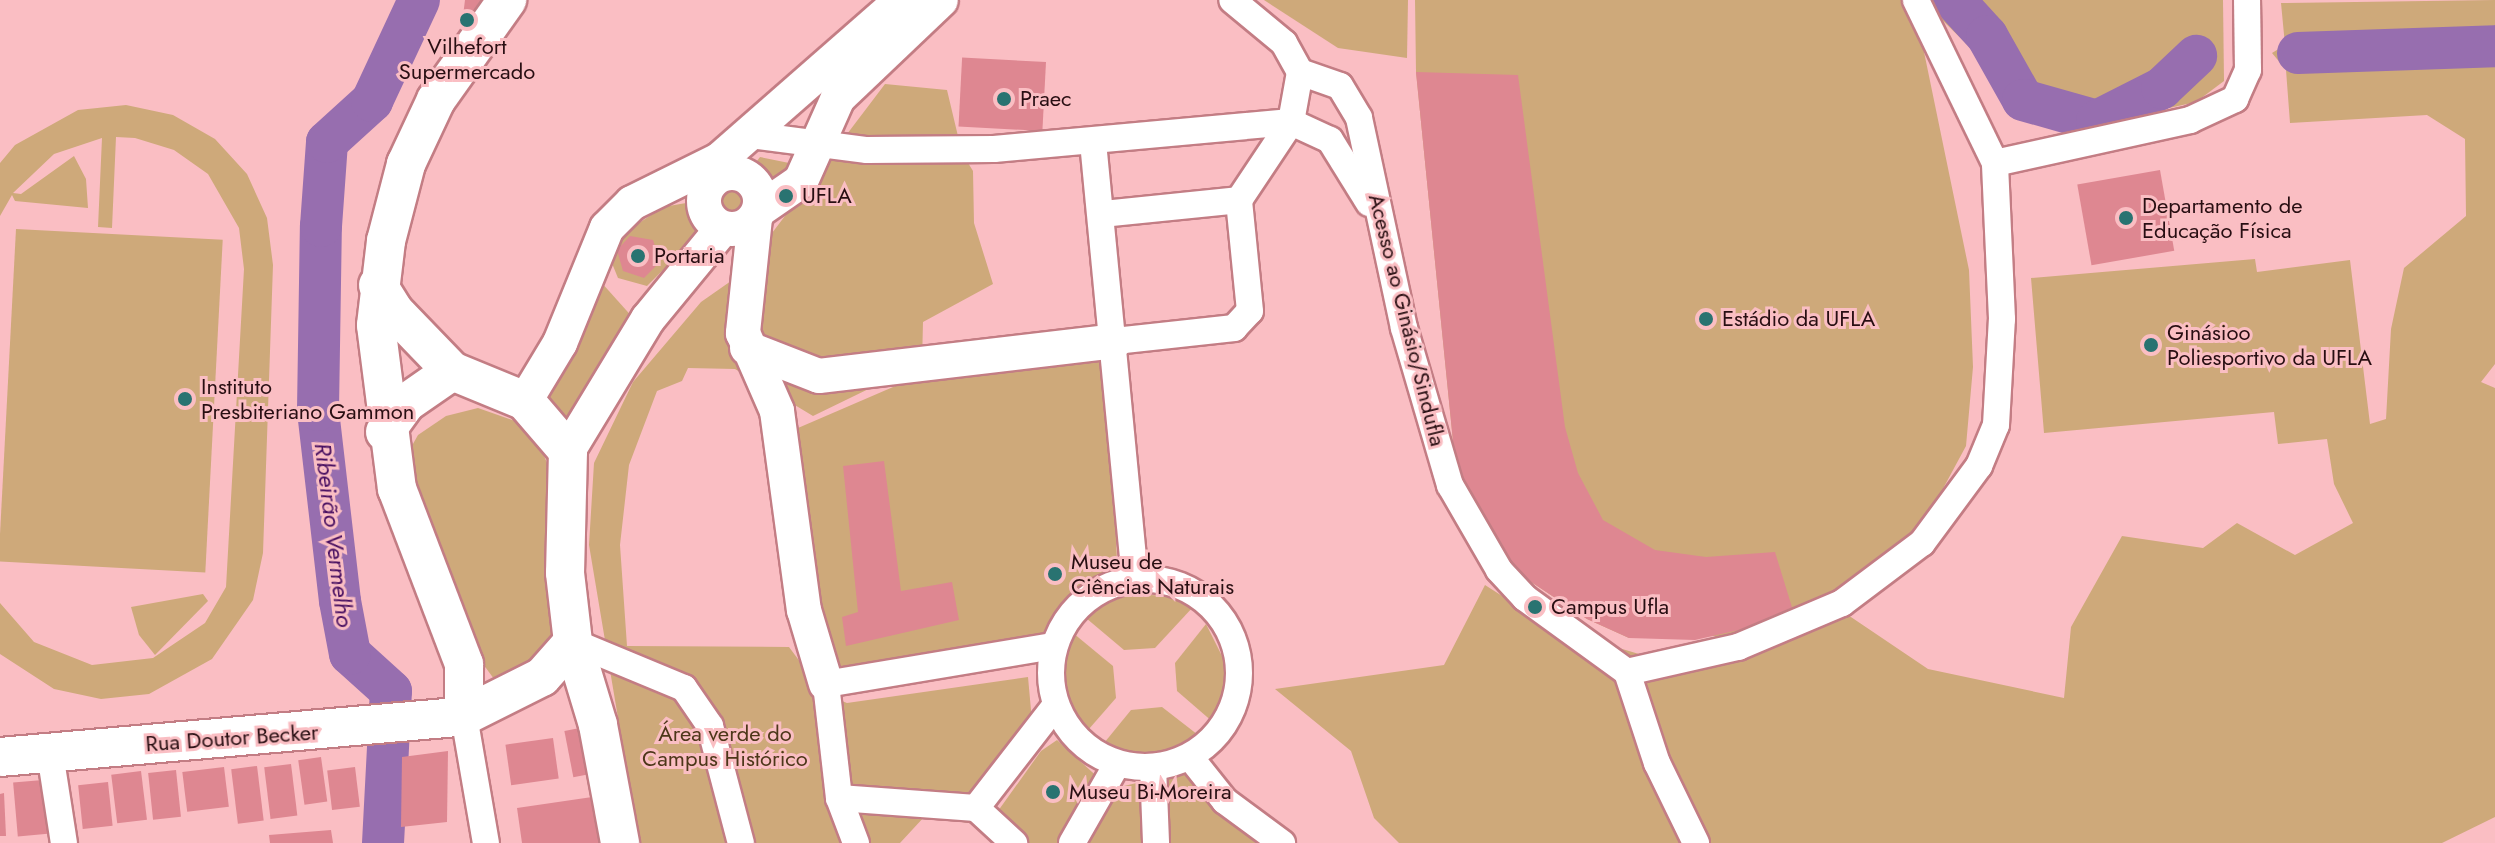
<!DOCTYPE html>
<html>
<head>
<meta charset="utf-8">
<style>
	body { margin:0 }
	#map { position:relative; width:2495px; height:843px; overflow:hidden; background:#fabec3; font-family:Jost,sans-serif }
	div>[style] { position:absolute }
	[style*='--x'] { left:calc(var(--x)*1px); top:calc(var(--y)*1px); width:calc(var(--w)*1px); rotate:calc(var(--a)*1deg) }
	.green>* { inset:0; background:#cea97a; transform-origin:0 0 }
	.round { border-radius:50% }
	.river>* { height:42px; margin:-21px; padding:0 21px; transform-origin:21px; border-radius:21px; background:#976eaf }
	.building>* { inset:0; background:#de8791; transform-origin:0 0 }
	.roads { filter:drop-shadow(2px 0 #c37d84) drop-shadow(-2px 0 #c37d84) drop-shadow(0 2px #c37d84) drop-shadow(0 -2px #c37d84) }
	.minor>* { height:26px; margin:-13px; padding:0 13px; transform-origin:13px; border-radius:13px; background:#fff }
	.minor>.ring { margin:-13px; padding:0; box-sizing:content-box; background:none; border:26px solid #fff; border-radius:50% }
	.tertiary>* { height:34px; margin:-17px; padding:0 17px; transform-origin:17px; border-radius:17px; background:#fff }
	.tertiary>.ring { margin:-17px; padding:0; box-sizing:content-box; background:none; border:34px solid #fff; border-radius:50% }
	.secondary>* { height:38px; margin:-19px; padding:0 19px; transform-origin:19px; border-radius:19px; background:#fff }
	.dots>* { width:22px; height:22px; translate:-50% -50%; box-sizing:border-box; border:4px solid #fabec3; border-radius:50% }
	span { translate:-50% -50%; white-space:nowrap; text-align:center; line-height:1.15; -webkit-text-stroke:6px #fabec3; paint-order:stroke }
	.poi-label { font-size:22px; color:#280e12 }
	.left { translate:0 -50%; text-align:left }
	.street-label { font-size:22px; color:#280e12 }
	.park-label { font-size:22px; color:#4d3719 }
	.water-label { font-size:24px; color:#470e60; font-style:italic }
</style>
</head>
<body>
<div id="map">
	<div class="green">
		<div style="clip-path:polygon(1264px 0,1408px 0,1407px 58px,1338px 48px)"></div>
		<div style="clip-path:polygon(1415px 0,1905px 0,1923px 47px,1969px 270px,1973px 367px,1966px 446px,1925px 522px,1845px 613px,1928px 669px,2064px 698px,2071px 627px,2122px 536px,2203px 548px,2237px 523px,2295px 555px,2353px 523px,2334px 484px,2327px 439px,2278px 444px,2274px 412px,2044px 433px,2031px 278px,2255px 259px,2257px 272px,2350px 260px,2370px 424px,2386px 419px,2391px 329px,2404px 268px,2466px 216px,2465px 139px,2427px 115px,2290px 123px,2286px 70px,2272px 53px,2285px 45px,2281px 3px,2495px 0,2495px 364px,2481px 382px,2495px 388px,2495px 817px,2442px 843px,1399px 843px,1374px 818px,1351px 751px,1275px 689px,1444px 665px,1485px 585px,1552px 628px,1649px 657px,1717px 636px,1629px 638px,1587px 619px,1501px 562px,1456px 471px,1416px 72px)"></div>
		<div style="clip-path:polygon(1930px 0,2223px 0,2224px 81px,2196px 102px,2097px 124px,2047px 123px,1934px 12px)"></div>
		<div style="clip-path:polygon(885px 84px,947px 90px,962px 153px,973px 171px,974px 223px,993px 284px,923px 322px,922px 363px,813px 416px,735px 369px,688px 368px,682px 381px,657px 391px,629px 465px,620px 545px,627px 646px,789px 647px,824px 694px,847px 703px,1028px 677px,1033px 732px,988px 813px,998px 811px,1041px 751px,1057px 740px,1103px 782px,1072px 843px,1021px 843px,981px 825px,925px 816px,900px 843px,639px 843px,589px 545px,594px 463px,633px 382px,701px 302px,741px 274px)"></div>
		<div style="clip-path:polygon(126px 105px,173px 115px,215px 139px,247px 174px,267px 218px,273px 265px,263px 553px,253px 600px,212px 659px,149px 694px,101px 699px,54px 689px,0 654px,0 603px,34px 642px,92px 665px,153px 658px,205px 623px,226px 587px,244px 269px,239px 228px,208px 174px,174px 150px,135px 138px,116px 137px,112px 228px,98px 227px,102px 138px,54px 154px,13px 193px,21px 194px,74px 156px,86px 179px,88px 208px,15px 201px,12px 195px,0 216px,0 163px,15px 145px,78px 110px)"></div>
		<div style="clip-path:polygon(760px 157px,799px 165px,770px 200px,762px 183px,747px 174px)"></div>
		<div class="round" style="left:714px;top:187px;width:34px;height:34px"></div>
		<div style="clip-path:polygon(692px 202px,696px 230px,681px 252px,647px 286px,618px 278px,609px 256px,633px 227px,663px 207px)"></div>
		<div style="left:16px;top:229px;width:207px;height:333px;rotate:3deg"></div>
		<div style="clip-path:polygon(600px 281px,635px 320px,565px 432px,536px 404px)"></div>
		<div style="clip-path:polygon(1109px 356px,1117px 563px,1035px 647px,845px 680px,815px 636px,798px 428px,900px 384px)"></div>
		<div style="clip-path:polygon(478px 408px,518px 422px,540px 446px,552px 475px,560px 646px,497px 683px,469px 645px,420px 527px,409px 451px,418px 435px,446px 416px)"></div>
		<div style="clip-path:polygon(203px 594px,208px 601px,155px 655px,139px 635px,131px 607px)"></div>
		<div style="clip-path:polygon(1134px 594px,1167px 596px,1193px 607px,1155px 648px,1124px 650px,1086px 618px,1108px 602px)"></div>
		<div style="clip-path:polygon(1206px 624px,1230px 672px,1226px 701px,1214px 723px,1177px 691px,1175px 663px)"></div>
		<div style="clip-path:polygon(1073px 633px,1113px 666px,1116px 698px,1082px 737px,1056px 686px,1057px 661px)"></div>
		<div style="clip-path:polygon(1162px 707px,1202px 738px,1154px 762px,1125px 760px,1100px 748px,1131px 710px)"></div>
		<div style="clip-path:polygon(1187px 771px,1284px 843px,1080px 843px,1124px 786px)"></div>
	</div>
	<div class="river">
		<div style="--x:1954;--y:0;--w:49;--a:47.5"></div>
		<div style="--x:1987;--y:36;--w:73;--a:60.6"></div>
		<div style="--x:2023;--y:100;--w:77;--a:15.8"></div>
		<div style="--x:2097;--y:121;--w:73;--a:-26.9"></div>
		<div style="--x:2162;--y:88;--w:47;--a:-43.3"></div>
		<div style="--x:2298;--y:53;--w:197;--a:-2"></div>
		<div style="--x:383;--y:843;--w:152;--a:-87"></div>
		<div style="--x:391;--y:691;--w:55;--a:-137.9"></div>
		<div style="--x:350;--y:654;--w:54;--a:-100.7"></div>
		<div style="--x:340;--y:601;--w:192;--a:-96.6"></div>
		<div style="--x:318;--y:410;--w:184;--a:-89.1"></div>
		<div style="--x:321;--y:226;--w:84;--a:-85.9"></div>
		<div style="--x:327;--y:142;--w:61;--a:-42.3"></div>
		<div style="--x:372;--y:101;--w:111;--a:-65"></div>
	</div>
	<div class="building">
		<div style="clip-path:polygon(465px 0,485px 0,460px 39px)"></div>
		<div style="left:1046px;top:62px;width:69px;height:84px;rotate:93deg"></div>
		<div style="clip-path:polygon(1416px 72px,1518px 75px,1565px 427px,1578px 473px,1603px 520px,1655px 550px,1706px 557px,1775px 552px,1795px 617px,1695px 640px,1629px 638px,1587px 619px,1501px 562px,1456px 471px)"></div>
		<div style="left:2160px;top:170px;width:82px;height:84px;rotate:80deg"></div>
		<div style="clip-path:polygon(630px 236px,653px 240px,660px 262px,644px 278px,623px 271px,617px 250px)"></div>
		<div style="clip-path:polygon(884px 461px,901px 591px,952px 582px,959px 620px,846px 646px,842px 617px,858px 612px,843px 466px)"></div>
		<div style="left:585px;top:727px;width:47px;height:21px;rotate:79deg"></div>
		<div style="left:553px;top:738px;width:41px;height:48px;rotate:82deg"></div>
		<div style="clip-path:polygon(448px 751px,447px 822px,401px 827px,402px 757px)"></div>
		<div style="left:321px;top:757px;width:45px;height:23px;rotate:82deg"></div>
		<div style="left:291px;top:764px;width:52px;height:27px;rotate:83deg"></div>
		<div style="left:257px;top:766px;width:55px;height:26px;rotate:83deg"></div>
		<div style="left:224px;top:767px;width:40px;height:42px;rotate:83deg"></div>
		<div style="left:355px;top:767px;width:40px;height:28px;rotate:83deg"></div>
		<div style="left:176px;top:770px;width:47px;height:28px;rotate:84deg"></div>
		<div style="left:141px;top:771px;width:49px;height:30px;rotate:83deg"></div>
		<div style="left:43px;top:780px;width:54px;height:30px;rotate:85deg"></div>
		<div style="left:108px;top:782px;width:44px;height:30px;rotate:84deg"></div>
		<div style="clip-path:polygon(4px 793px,6px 836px,0 836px,0 794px)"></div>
		<div style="clip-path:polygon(599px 796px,605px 843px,522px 843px,517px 808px)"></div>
		<div style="clip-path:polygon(331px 830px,333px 843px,270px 843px,269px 835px)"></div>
	</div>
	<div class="roads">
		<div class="minor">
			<div style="--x:1300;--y:72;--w:42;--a:19.3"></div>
			<div style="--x:1340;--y:86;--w:37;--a:59"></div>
			<div style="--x:1359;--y:118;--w:215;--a:77.9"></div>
			<div style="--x:1404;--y:328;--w:164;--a:73.7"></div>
			<div style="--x:1450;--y:485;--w:98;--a:60"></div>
			<div style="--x:1499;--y:570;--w:38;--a:47"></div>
			<div style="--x:1525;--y:598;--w:126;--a:36"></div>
			<div style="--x:1627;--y:672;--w:114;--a:-12.7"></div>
			<div style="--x:1738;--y:647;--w:113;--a:-22.9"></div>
			<div style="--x:1842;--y:603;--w:100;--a:-36.9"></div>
			<div style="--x:1922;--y:543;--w:96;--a:-53.5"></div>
			<div style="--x:1979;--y:466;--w:44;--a:-67.5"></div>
			<div style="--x:1996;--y:425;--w:106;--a:-86.8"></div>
			<div style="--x:2002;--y:319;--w:156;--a:-92.6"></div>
			<div style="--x:1995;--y:163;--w:181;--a:-115.9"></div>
			<div style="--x:751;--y:135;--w:117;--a:7.4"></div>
			<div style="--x:867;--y:150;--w:127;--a:-0.5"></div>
			<div style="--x:994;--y:149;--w:298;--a:-5.2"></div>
			<div style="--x:1291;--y:122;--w:43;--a:24.8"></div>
			<div style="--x:1330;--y:140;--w:74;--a:58.2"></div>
			<div style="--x:1093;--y:142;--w:439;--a:84.5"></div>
			<div style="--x:1995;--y:163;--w:200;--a:-12.4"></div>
			<div style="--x:2190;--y:120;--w:50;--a:-25"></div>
			<div style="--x:2235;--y:99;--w:32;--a:-66"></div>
			<div style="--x:2248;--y:70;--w:70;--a:-90.8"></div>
			<div style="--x:1102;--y:214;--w:138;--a:-5.8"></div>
			<div style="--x:1115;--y:341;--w:120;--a:-6.2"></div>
			<div style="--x:1234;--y:328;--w:23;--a:-47"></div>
			<div style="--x:1250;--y:311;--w:112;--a:-95.7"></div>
			<div style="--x:1239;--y:200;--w:94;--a:-56.3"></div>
			<div style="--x:1291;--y:122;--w:51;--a:-79.8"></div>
			<div style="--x:1300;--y:72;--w:33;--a:-119"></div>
			<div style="--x:1284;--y:43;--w:67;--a:-140.4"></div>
			<div class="ring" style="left:1051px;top:579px;width:162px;height:162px"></div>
			<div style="--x:573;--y:642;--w:120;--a:22.5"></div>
			<div style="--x:684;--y:688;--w:46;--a:55.6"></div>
			<div style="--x:710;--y:726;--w:121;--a:75.2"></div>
			<div style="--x:1627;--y:672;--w:96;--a:71.8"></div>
			<div style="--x:1657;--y:763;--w:89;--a:64"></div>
			<div style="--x:464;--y:716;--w:129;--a:80.2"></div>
			<div style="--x:50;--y:753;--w:91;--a:81.2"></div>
			<div style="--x:1190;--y:757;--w:56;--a:51.5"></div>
			<div style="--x:1225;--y:801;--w:71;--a:36.4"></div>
			<div style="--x:1153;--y:767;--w:76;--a:87.7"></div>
			<div style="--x:839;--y:798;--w:137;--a:4.2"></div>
			<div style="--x:976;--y:808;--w:130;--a:-52.2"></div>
			<div style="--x:976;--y:808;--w:52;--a:42.6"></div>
			<div style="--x:856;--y:843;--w:48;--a:-110.7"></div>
			<div style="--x:839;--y:798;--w:115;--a:-96.5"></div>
			<div style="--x:826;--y:684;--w:230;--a:-9.5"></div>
			<div style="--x:1072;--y:843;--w:91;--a:-60.3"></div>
		</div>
		<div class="tertiary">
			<div class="ring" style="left:704px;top:173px;width:22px;height:22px"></div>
			<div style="--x:759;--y:210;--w:51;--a:-34.6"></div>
			<div style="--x:801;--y:181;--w:91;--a:-66"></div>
			<div style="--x:838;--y:98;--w:142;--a:-43.6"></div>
			<div style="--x:755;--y:218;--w:116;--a:96"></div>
			<div style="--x:743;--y:333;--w:85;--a:66.4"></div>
			<div style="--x:777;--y:411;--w:201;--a:82.3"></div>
			<div style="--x:804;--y:610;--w:77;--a:73.4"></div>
			<div style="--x:747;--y:348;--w:77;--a:21.3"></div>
			<div style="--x:819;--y:376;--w:298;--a:-6.7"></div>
			<div style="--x:525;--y:401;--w:68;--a:-58.9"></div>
			<div style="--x:560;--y:343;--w:124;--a:-67.8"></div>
			<div style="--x:607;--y:228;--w:35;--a:-45"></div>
			<div style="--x:632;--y:203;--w:97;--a:-26.3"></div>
			<div style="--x:719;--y:160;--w:243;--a:-41.2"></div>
			<div style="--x:568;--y:451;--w:154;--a:-58.8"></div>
			<div style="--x:648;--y:319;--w:117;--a:-50.6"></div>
		</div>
		<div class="secondary">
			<div style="--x:378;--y:285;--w:31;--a:58"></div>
			<div style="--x:394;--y:311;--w:83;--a:46"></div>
			<div style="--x:452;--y:371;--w:79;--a:22.3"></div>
			<div style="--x:525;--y:401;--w:66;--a:49.3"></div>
			<div style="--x:568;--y:451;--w:122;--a:91.4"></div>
			<div style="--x:565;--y:573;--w:69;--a:83.4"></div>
			<div style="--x:573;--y:642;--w:87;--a:73.2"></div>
			<div style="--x:598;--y:725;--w:120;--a:79.4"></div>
			<div style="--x:385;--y:432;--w:36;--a:-54"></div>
			<div style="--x:406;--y:403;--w:56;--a:-34.8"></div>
			<div style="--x:464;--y:716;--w:52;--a:-90"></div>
			<div style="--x:464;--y:664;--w:187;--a:-110.9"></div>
			<div style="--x:397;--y:489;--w:165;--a:-97.3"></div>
			<div style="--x:376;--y:325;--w:85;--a:-83.2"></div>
			<div style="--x:386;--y:241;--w:80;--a:-75.4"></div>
			<div style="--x:406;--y:164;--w:71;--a:-64.9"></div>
			<div style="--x:436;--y:100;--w:123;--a:-54.6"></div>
			<div style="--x:0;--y:757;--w:466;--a:-5"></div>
			<div style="--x:464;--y:716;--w:87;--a:-26.6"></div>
			<div style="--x:542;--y:677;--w:47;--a:-48.5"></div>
		</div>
	</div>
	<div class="dots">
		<div style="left:467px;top:20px;background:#297371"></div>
		<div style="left:1004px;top:99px;background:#297371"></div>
		<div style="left:786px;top:196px;background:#297371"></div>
		<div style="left:2126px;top:218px;background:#297371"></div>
		<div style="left:638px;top:256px;background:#297371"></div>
		<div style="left:1706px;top:319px;background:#297371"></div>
		<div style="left:2151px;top:345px;background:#297371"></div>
		<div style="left:185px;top:399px;background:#297371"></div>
		<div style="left:1055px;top:574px;background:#297371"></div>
		<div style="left:1535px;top:607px;background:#297371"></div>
		<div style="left:1053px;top:792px;background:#297371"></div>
	</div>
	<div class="poi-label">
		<span style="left:467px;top:59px">Vilhefort<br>Supermercado</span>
		<span class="left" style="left:1020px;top:99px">Praec</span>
		<span class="left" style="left:802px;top:196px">UFLA</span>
		<span class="left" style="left:2142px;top:218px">Departamento de<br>Educação Física</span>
		<span class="left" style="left:654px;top:256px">Portaria</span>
		<span class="left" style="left:1722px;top:319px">Estádio da UFLA</span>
		<span class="left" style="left:2167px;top:345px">Ginásioo<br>Poliesportivo da UFLA</span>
		<span class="left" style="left:201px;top:399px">Instituto<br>Presbiteriano Gammon</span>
		<span class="left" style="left:1071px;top:574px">Museu de<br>Ciências Naturais</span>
		<span class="left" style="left:1551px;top:607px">Campus Ufla</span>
		<span class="left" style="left:1069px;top:792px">Museu Bi-Moreira</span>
	</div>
	<div class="street-label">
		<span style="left:1407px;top:320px;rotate:76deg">Acesso ao Ginásio/Sindufla</span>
		<span style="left:232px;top:738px;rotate:-4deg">Rua Doutor Becker</span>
	</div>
	<div class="park-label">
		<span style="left:725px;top:746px">Área verde do<br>Campus Histórico</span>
	</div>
	<div class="water-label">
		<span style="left:334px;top:535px;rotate:83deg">Ribeirão Vermelho</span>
	</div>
</div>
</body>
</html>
